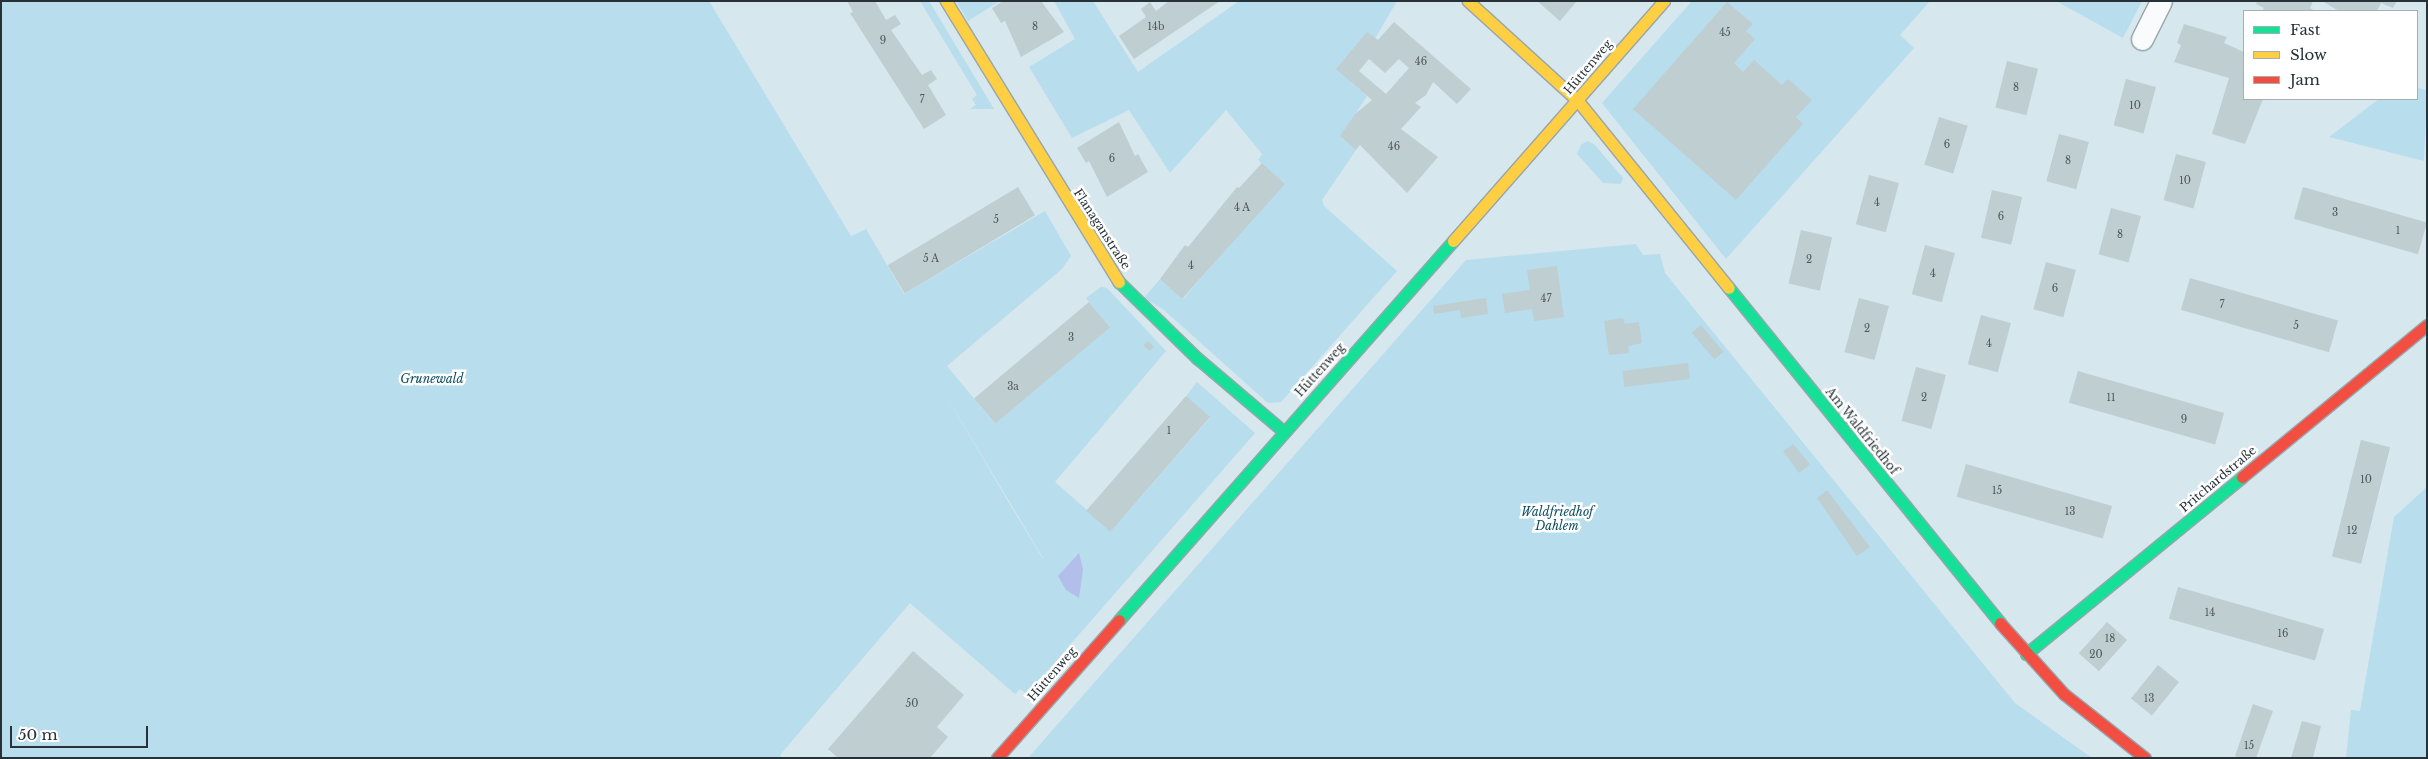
<!DOCTYPE html>
<html>
<head>
<meta charset="utf-8">
<style>
	body { margin:0 }
	#map { position:relative; width:2428px; height:759px; overflow:hidden; background:#d6e7ee; font-family:"Libre Baskerville",serif }
	div>[style] { position:absolute }
	[style*='--x'] { left:calc(var(--x)*1px); top:calc(var(--y)*1px); width:calc(var(--w)*1px); rotate:calc(var(--a)*1deg) }
	.green>* { inset:0; background:#b8dded }
	.water>* { inset:0; background:#b4beeb }
	.building>* { inset:0; background:#bfced1; transform-origin:0 0 }
	.roads { filter:drop-shadow(1px 0 #98a5ab) drop-shadow(-1px 0 #98a5ab) drop-shadow(0 1px #98a5ab) drop-shadow(0 -1px #98a5ab) }
	.street>* { height:21px; margin:-10.5px; padding:0 10.5px; transform-origin:10.5px; border-radius:10.5px; background:#f9fbfc }
	.fast>* { height:11px; margin:-5.5px; padding:0 5.5px; transform-origin:5.5px; border-radius:5.5px; background:#16e098 }
	.slow>* { height:11px; margin:-5.5px; padding:0 5.5px; transform-origin:5.5px; border-radius:5.5px; background:#ffcf43 }
	.jam>* { height:11px; margin:-5.5px; padding:0 5.5px; transform-origin:5.5px; border-radius:5.5px; background:#f24e42 }
	span { translate:-50% -50%; white-space:nowrap; text-align:center; line-height:1.15; -webkit-text-stroke:5px #fff; paint-order:stroke }
	.number-label { font-size:10px; color:#4c595e }
	.number-label span { -webkit-text-stroke-width:0 }
	.street-label { font-size:12px; color:#263237 }
	.park-label { font-size:12px; color:#0c4d63; font-style:italic }
	.frame { position:absolute; inset:0; border:2px solid #263237; pointer-events:none }
	.legend { position:absolute; left:2243px; top:10px; width:175px; height:90px; box-sizing:border-box; background:#fff; border:1px solid #a8adaf; margin:0; padding:6px 9px; list-style:none; font-size:15px; color:#263237 }
	.legend li { display:flex; align-items:center; gap:10px; height:25px }
	.legend b { width:25px; border:1px solid #a8adaf }
	.scale { position:absolute; left:10px; top:726px; width:138px; height:22px; box-sizing:border-box; border:2px solid #263237; border-top:0; padding-left:6px; font-size:15px; line-height:18px; white-space:nowrap; color:#263237; -webkit-text-stroke:4px #fff; paint-order:stroke }
</style>
</head>
<body>
<div id="map">
	<div class="green">
		<div style="clip-path:polygon(evenodd,1px 1px,709px 1px,851px 236px,866px 229px,904px 294px,1045px 211px,1071px 256px,1062px 269px,947px 366px,995px 424px,1110px 327px,1086px 298px,1101px 287px,1107px 288px,1166px 351px,1055px 482px,1111px 531px,1210px 418px,1186px 396px,1197px 382px,1255px 433px,1027px 694px,1020px 689px,1015px 694px,910px 603px,780px 755px,783px 758px,1px 758px,1px 1px,938px 382px,1043px 558px,1043px 559px,1009px 503px,938px 382px)"></div>
		<div style="clip-path:polygon(920px 1px,929px 1px,994px 109px,970px 109px,976px 105px,972px 99px,977px 95px)"></div>
		<div style="clip-path:polygon(956px 1px,1000px 1px,968px 21px)"></div>
		<div style="clip-path:polygon(1054px 1px,1093px 1px,1138px 72px,1239px 1px,1397px 1px,1350px 81px,1367px 96px,1341px 136px,1356px 150px,1322px 200px,1324px 206px,1397px 271px,1281px 402px,1268px 403px,1164px 310px,1144px 298px,1160px 279px,1183px 299px,1284px 183px,1258px 160px,1262px 154px,1226px 110px,1170px 173px,1129px 110px,1072px 138px,1029px 67px,1075px 39px)"></div>
		<div style="clip-path:polygon(1692px 1px,1930px 1px,1900px 35px,1914px 48px,1726px 259px,1602px 103px)"></div>
		<div style="clip-path:polygon(2056px 1px,2142px 1px,2123px 38px)"></div>
		<div style="clip-path:polygon(2417px 88px,2427px 90px,2424px 161px,2329px 137px,2379px 99px,2417px 99px)"></div>
		<div style="clip-path:polygon(1587px 141px,1594px 144px,1623px 178px,1621px 184px,1603px 183px,1577px 154px,1581px 145px)"></div>
		<div style="clip-path:polygon(1636px 244px,1643px 255px,1660px 254px,1665px 273px,2015px 703px,2092px 758px,1028px 758px,1466px 260px)"></div>
		<div style="clip-path:polygon(2427px 487px,2427px 758px,2346px 758px,2351px 710px,2360px 711px,2394px 517px)"></div>
	</div>
	<div class="water">
		<div style="clip-path:polygon(1079px 553px,1083px 569px,1079px 598px,1066px 590px,1058px 576px)"></div>
	</div>
	<div class="building">
		<div style="clip-path:polygon(847px 1px,875px 1px,886px 20px,895px 15px,901px 24px,891px 30px,922px 75px,931px 70px,937px 79px,928px 85px,946px 115px,924px 129px,850px 13px,853px 12px)"></div>
		<div style="clip-path:polygon(1003px 1px,1041px 1px,1064px 32px,1021px 57px,1005px 21px,1001px 23px,992px 8px)"></div>
		<div style="clip-path:polygon(1169px 1px,1220px 1px,1134px 59px,1119px 36px,1146px 17px,1141px 9px,1150px 2px,1156px 11px)"></div>
		<div style="clip-path:polygon(1537px 1px,1577px 1px,1560px 21px)"></div>
		<div style="clip-path:polygon(2257px 1px,2313px 1px,2310px 8px,2315px 11px,2262px 11px,2264px 8px,2256px 4px)"></div>
		<div style="clip-path:polygon(2322px 1px,2397px 1px,2393px 8px,2381px 3px,2377px 11px,2339px 11px)"></div>
		<div style="clip-path:polygon(1727px 2px,1753px 24px,1746px 31px,1755px 39px,1734px 63px,1743px 72px,1754px 60px,1782px 85px,1788px 79px,1812px 100px,1796px 117px,1803px 124px,1736px 200px,1633px 109px)"></div>
		<div style="clip-path:polygon(evenodd,1394px 22px,1471px 89px,1457px 104px,1433px 82px,1426px 95px,1415px 103px,1421px 107px,1401px 129px,1438px 157px,1407px 193px,1360px 145px,1356px 150px,1340px 136px,1355px 114px,1372px 100px,1336px 69px,1367px 32px,1378px 40px,1394px 22px,1369px 59px,1385px 73px,1399px 59px,1409px 68px,1386px 94px,1359px 71px,1369px 59px)"></div>
		<div style="clip-path:polygon(2184px 24px,2227px 37px,2224px 43px,2244px 52px,2244px 99px,2263px 99px,2245px 144px,2212px 134px,2229px 78px,2174px 62px,2181px 45px,2177px 43px)"></div>
		<div style="left:2007px;top:61px;width:32px;height:48px;rotate:14deg"></div>
		<div style="left:2126px;top:79px;width:31px;height:48px;rotate:15deg"></div>
		<div style="left:1939px;top:117px;width:30px;height:50px;rotate:17deg"></div>
		<div style="clip-path:polygon(1119px 122px,1135px 156px,1138px 154px,1148px 172px,1107px 197px,1089px 161px,1086px 163px,1077px 148px)"></div>
		<div style="left:2059px;top:134px;width:31px;height:49px;rotate:15deg"></div>
		<div style="left:2176px;top:154px;width:31px;height:48px;rotate:15deg"></div>
		<div style="clip-path:polygon(1262px 163px,1285px 184px,1182px 299px,1160px 279px,1185px 245px,1188px 247px,1237px 187px,1239px 188px)"></div>
		<div style="left:1869px;top:175px;width:31px;height:51px;rotate:15deg"></div>
		<div style="left:1018px;top:187px;width:33px;height:152px;rotate:59deg"></div>
		<div style="left:2303px;top:187px;width:129px;height:33px;rotate:16deg"></div>
		<div style="left:1992px;top:190px;width:31px;height:49px;rotate:13deg"></div>
		<div style="left:2111px;top:208px;width:31px;height:48px;rotate:15deg"></div>
		<div style="left:1801px;top:230px;width:32px;height:55px;rotate:13deg"></div>
		<div style="left:1925px;top:245px;width:31px;height:51px;rotate:15deg"></div>
		<div style="left:2046px;top:262px;width:31px;height:49px;rotate:15deg"></div>
		<div style="clip-path:polygon(1557px 266px,1564px 317px,1534px 321px,1532px 309px,1505px 313px,1502px 294px,1530px 290px,1527px 270px)"></div>
		<div style="left:2190px;top:278px;width:154px;height:33px;rotate:16deg"></div>
		<div style="clip-path:polygon(1486px 298px,1488px 314px,1461px 318px,1460px 310px,1434px 314px,1433px 306px)"></div>
		<div style="left:1859px;top:298px;width:31px;height:56px;rotate:15deg"></div>
		<div style="left:1089px;top:302px;width:33px;height:150px;rotate:50deg"></div>
		<div style="left:1981px;top:315px;width:31px;height:51px;rotate:15deg"></div>
		<div style="clip-path:polygon(1623px 318px,1625px 324px,1639px 322px,1642px 343px,1628px 346px,1629px 353px,1609px 355px,1604px 321px)"></div>
		<div style="left:1701px;top:325px;width:35px;height:12px;rotate:50deg"></div>
		<div style="left:1148px;top:341px;width:8px;height:6px;rotate:45deg"></div>
		<div style="left:1688px;top:363px;width:16px;height:66px;rotate:83deg"></div>
		<div style="left:1916px;top:367px;width:31px;height:56px;rotate:15deg"></div>
		<div style="left:2078px;top:371px;width:152px;height:33px;rotate:16deg"></div>
		<div style="left:1186px;top:396px;width:32px;height:152px;rotate:41deg"></div>
		<div style="left:2361px;top:440px;width:30px;height:120px;rotate:14deg"></div>
		<div style="clip-path:polygon(1793px 444px,1810px 464px,1799px 473px,1783px 451px)"></div>
		<div style="left:1966px;top:464px;width:152px;height:34px;rotate:16deg"></div>
		<div style="clip-path:polygon(1827px 490px,1870px 547px,1857px 556px,1817px 498px)"></div>
		<div style="left:2178px;top:587px;width:152px;height:33px;rotate:16deg"></div>
		<div style="left:2107px;top:622px;width:27px;height:42px;rotate:42deg"></div>
		<div style="clip-path:polygon(913px 651px,964px 695px,937px 727px,948px 737px,930px 758px,838px 758px,828px 749px)"></div>
		<div style="left:2158px;top:665px;width:27px;height:43px;rotate:39deg"></div>
		<div style="clip-path:polygon(2253px 704px,2273px 711px,2256px 758px,2241px 758px,2235px 756px)"></div>
		<div style="clip-path:polygon(2302px 721px,2321px 726px,2313px 758px,2291px 758px)"></div>
	</div>
	<div class="roads">
		<div class="street">
			<div style="--x:2142;--y:39;--w:42;--a:-63.4"></div>
		</div>
		<div class="fast">
			<div style="--x:1119;--y:282;--w:109;--a:44.3"></div>
			<div style="--x:1197;--y:358;--w:113;--a:40.3"></div>
			<div style="--x:1729;--y:288;--w:431;--a:51"></div>
			<div style="--x:1119;--y:620;--w:505;--a:-48.61"></div>
			<div style="--x:2026;--y:654;--w:279;--a:-39.3"></div>
		</div>
		<div class="slow">
			<div style="--x:946;--y:1;--w:330;--a:58.4"></div>
			<div style="--x:1468;--y:1;--w:149;--a:42.3"></div>
			<div style="--x:1578;--y:101;--w:240;--a:51.1"></div>
			<div style="--x:1453;--y:241;--w:320;--a:-48.7"></div>
		</div>
		<div class="jam">
			<div style="--x:2242;--y:477;--w:239;--a:-39.4"></div>
			<div style="--x:2000;--y:623;--w:96;--a:48"></div>
			<div style="--x:2064;--y:694;--w:103;--a:38.3"></div>
			<div style="--x:997;--y:758;--w:184;--a:-48.5"></div>
		</div>
	</div>
	<div class="number-label">
		<span style="left:1035px;top:27px">8</span>
		<span style="left:1156px;top:27px">14b</span>
		<span style="left:1725px;top:33px">45</span>
		<span style="left:883px;top:41px">9</span>
		<span style="left:1421px;top:62px">46</span>
		<span style="left:2016px;top:88px">8</span>
		<span style="left:922px;top:100px">7</span>
		<span style="left:2135px;top:106px">10</span>
		<span style="left:1947px;top:145px">6</span>
		<span style="left:1394px;top:147px">46</span>
		<span style="left:1112px;top:159px">6</span>
		<span style="left:2068px;top:161px">8</span>
		<span style="left:2185px;top:181px">10</span>
		<span style="left:1877px;top:203px">4</span>
		<span style="left:1242px;top:208px">4 A</span>
		<span style="left:2335px;top:213px">3</span>
		<span style="left:2001px;top:217px">6</span>
		<span style="left:996px;top:220px">5</span>
		<span style="left:2398px;top:231px">1</span>
		<span style="left:2120px;top:235px">8</span>
		<span style="left:931px;top:259px">5 A</span>
		<span style="left:1809px;top:260px">2</span>
		<span style="left:1191px;top:266px">4</span>
		<span style="left:1933px;top:274px">4</span>
		<span style="left:2055px;top:289px">6</span>
		<span style="left:1546px;top:299px">47</span>
		<span style="left:2222px;top:305px">7</span>
		<span style="left:2296px;top:326px">5</span>
		<span style="left:1867px;top:329px">2</span>
		<span style="left:1071px;top:338px">3</span>
		<span style="left:1989px;top:344px">4</span>
		<span style="left:1013px;top:387px">3a</span>
		<span style="left:1924px;top:398px">2</span>
		<span style="left:2111px;top:398px">11</span>
		<span style="left:2184px;top:420px">9</span>
		<span style="left:1169px;top:431px">1</span>
		<span style="left:2366px;top:480px">10</span>
		<span style="left:1997px;top:491px">15</span>
		<span style="left:2070px;top:512px">13</span>
		<span style="left:2352px;top:531px">12</span>
		<span style="left:2210px;top:613px">14</span>
		<span style="left:2283px;top:634px">16</span>
		<span style="left:2110px;top:639px">18</span>
		<span style="left:2096px;top:655px">20</span>
		<span style="left:2149px;top:699px">13</span>
		<span style="left:912px;top:704px">50</span>
		<span style="left:2249px;top:746px">15</span>
	</div>
	<div class="street-label">
		<span style="left:1588px;top:67px;rotate:-50deg">Hüttenweg</span>
		<span style="left:1102px;top:229px;rotate:57deg">Flanaganstraße</span>
		<span style="left:1320px;top:370px;rotate:-48deg">Hüttenweg</span>
		<span style="left:1862px;top:431px;rotate:51deg">Am Waldfriedhof</span>
		<span style="left:2218px;top:479px;rotate:-40deg">Pritchardstraße</span>
		<span style="left:1052px;top:674px;rotate:-49deg">Hüttenweg</span>
	</div>
	<div class="park-label">
		<span style="left:432px;top:379px">Grunewald</span>
		<span style="left:1557px;top:519px">Waldfriedhof<br>Dahlem</span>
	</div>
	<div class="frame"></div>
	<ul class="legend">
	<li><b style="height:6px;background:#16e098"></b>Fast</li>
	<li><b style="height:6px;background:#ffcf43"></b>Slow</li>
	<li><b style="height:6px;background:#f24e42"></b>Jam</li>
	</ul>
	<div class="scale">50 m</div>
</div>
</body>
</html>
